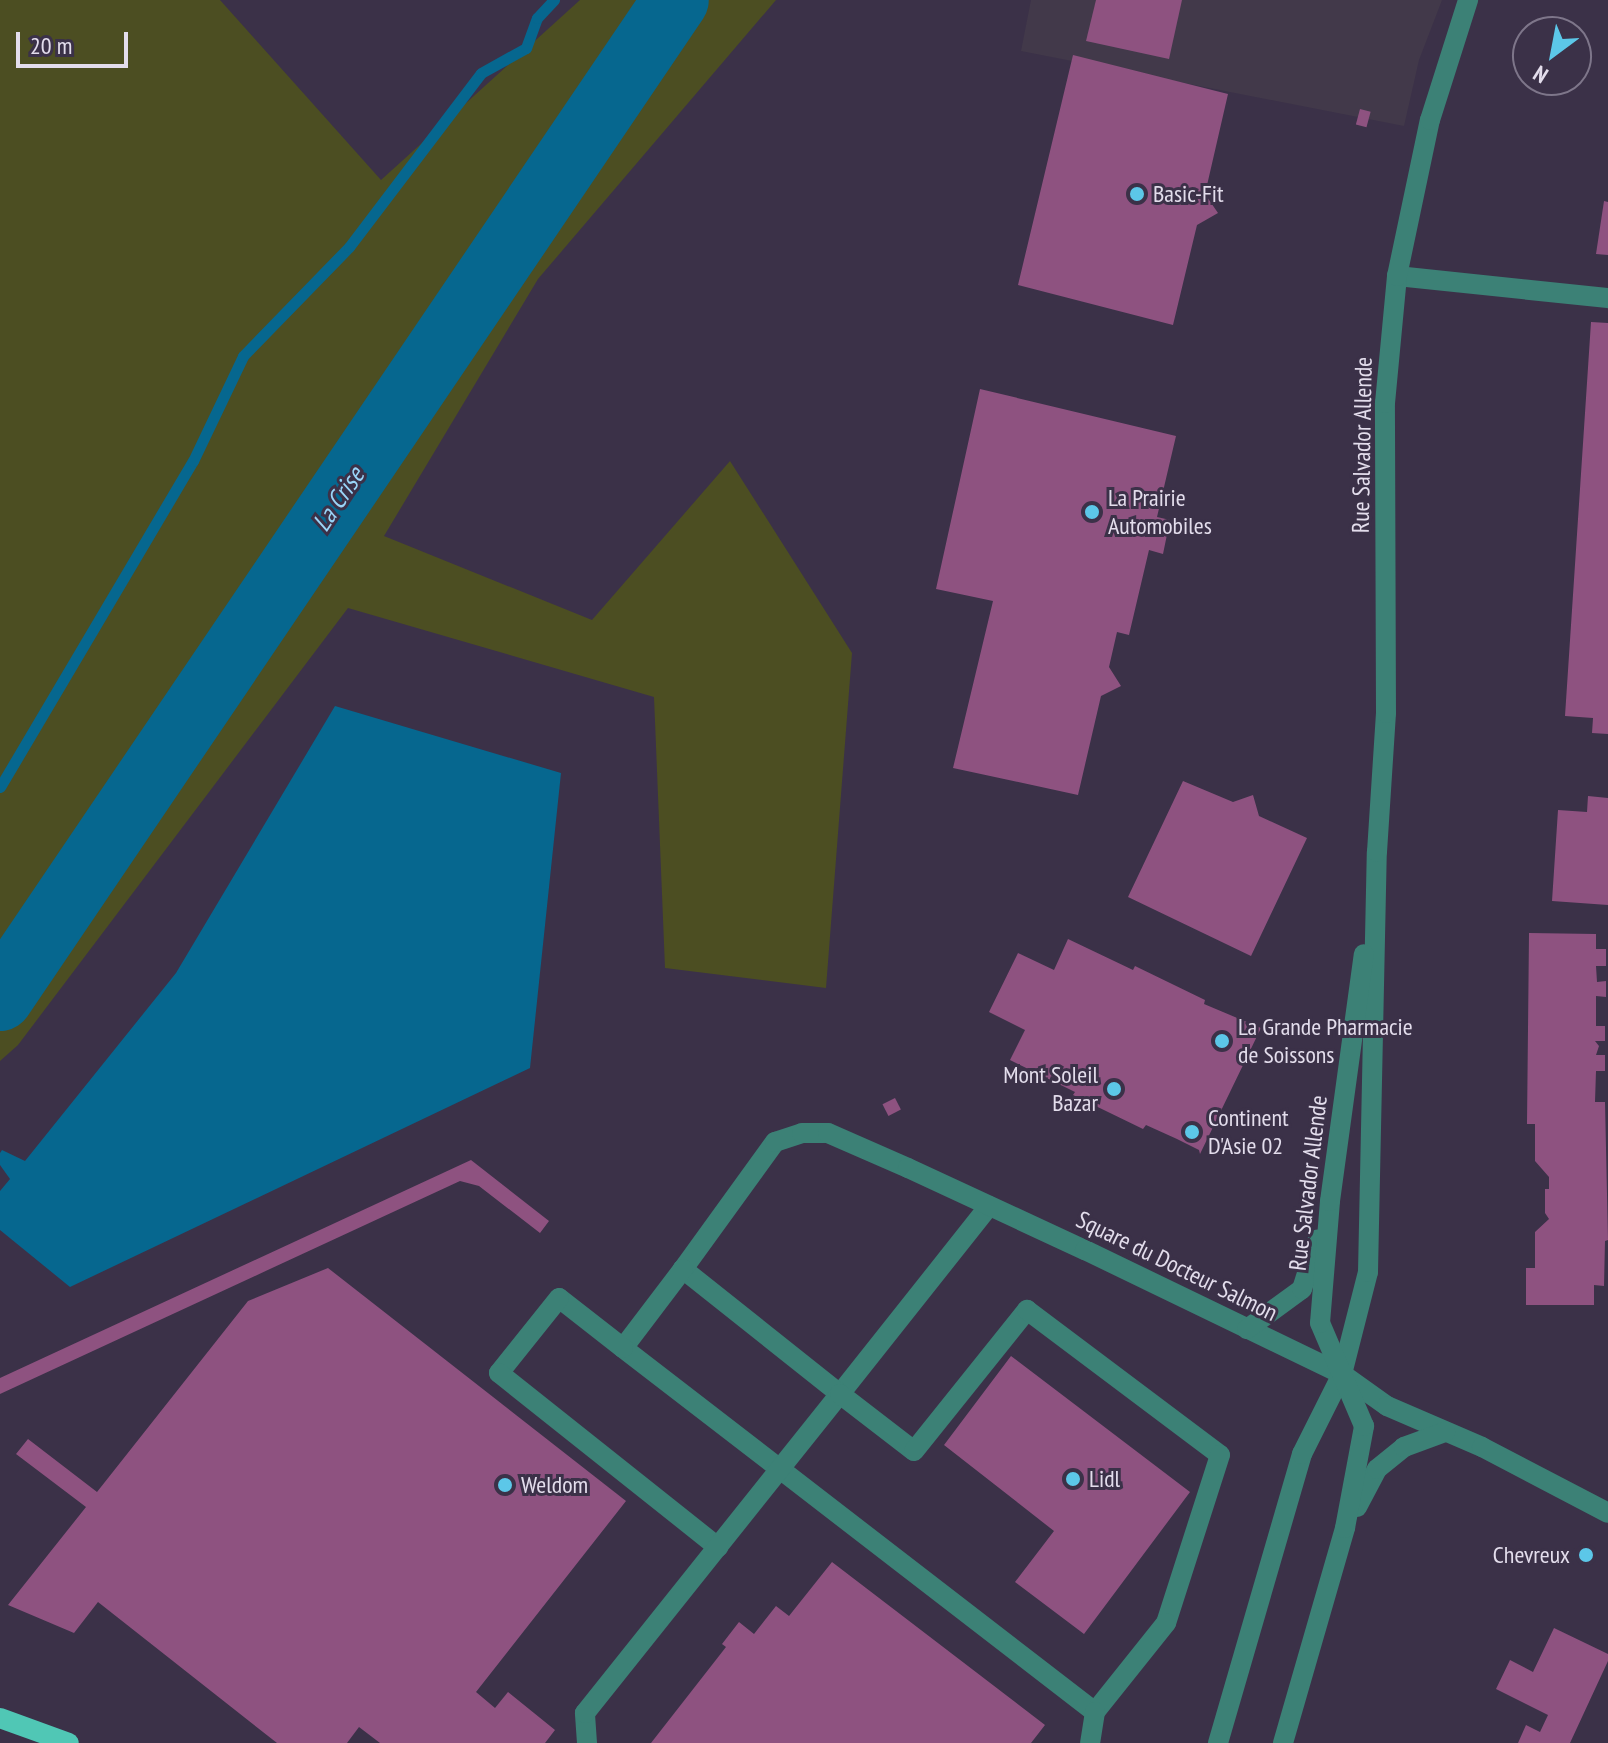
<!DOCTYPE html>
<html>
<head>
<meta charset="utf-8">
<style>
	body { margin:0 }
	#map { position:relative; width:1608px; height:1743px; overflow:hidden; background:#3b3148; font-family:"PT Sans Narrow",sans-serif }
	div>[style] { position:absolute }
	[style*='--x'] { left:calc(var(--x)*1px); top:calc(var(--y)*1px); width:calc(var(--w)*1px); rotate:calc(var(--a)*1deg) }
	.industrial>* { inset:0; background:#42394a }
	.green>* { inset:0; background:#4c4e22 }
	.water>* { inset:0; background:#06678f }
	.stream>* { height:11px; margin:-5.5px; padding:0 5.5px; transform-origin:5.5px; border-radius:5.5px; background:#06678f }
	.river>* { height:66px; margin:-33px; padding:0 33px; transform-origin:33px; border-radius:33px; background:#06678f }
	.building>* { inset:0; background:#8e5280; transform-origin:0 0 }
	.minor>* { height:20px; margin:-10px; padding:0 10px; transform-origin:10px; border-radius:10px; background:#3c8176 }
	.major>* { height:20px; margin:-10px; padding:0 10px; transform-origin:10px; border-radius:10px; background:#50c7b5 }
	.dots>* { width:22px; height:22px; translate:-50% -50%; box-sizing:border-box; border:4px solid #3b3148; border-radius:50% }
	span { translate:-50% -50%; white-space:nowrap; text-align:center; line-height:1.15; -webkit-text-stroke:6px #3b3148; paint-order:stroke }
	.poi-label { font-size:24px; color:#e3ddec }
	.left { translate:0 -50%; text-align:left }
	.right { translate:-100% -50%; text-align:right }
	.street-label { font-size:24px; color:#e3ddec }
	.water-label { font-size:26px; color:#99d5f8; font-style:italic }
	.north { position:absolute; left:1512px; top:16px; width:80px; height:80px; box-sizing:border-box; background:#3b3148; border:2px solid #7e768a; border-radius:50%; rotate:212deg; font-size:22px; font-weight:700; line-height:32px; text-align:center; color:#e3ddec }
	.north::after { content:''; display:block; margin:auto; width:28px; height:36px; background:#5cc7e8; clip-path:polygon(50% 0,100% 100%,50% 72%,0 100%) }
	.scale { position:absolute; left:16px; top:32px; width:112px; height:36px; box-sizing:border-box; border:4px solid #e3ddec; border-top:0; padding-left:10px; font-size:24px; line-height:28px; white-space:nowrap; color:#e3ddec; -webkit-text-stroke:6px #3b3148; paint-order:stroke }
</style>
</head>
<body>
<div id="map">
	<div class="industrial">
		<div style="clip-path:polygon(1031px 0,1442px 0,1419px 60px,1404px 126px,1021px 51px)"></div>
	</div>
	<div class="green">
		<div style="clip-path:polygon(0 0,220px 0,381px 180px,580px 0,776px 0,538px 279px,384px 536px,592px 620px,730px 461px,852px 653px,826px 988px,665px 968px,654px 697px,348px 608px,18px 1045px,0 1061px)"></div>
	</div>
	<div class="water">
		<div style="clip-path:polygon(335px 706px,561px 773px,530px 1068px,70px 1287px,0 1230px,0 1191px,10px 1179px,0 1165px,0 1153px,2px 1150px,25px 1161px,176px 973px)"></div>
	</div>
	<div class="stream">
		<div style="--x:0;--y:787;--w:379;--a:-59.4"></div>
		<div style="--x:193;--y:461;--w:116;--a:-64.5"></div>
		<div style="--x:243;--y:356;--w:152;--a:-45.8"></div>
		<div style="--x:349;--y:247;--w:218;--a:-52.8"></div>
		<div style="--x:481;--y:73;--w:51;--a:-29.1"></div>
		<div style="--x:526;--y:48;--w:32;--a:-70"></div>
		<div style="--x:537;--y:18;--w:25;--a:-47"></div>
	</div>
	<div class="river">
		<div style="--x:0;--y:998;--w:1205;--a:-55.89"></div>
	</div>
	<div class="building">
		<div style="clip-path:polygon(1096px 0,1182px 0,1169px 59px,1086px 41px)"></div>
		<div style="clip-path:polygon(1073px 55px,1228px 94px,1205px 194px,1218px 213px,1197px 225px,1173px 325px,1018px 285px)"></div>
		<div style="left:1360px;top:109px;width:11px;height:16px;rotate:15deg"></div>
		<div style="clip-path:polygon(1604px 201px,1608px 202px,1608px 255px,1596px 254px)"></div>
		<div style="clip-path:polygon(1591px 322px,1608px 323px,1608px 734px,1592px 733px,1593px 718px,1565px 716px)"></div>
		<div style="clip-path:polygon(980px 389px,1176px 436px,1157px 517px,1170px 520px,1163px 554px,1149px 550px,1129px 635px,1117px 632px,1109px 667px,1121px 686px,1101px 696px,1078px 795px,953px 768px,993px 601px,936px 589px)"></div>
		<div style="clip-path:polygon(1183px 781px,1233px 802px,1253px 795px,1259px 816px,1307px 838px,1251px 956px,1128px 897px)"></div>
		<div style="clip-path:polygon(1588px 796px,1608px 798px,1608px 905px,1552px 901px,1558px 810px,1587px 812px)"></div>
		<div style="clip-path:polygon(1529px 933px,1596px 934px,1596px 949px,1606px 949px,1606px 966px,1596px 966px,1597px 982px,1606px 981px,1606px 997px,1596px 996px,1596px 1026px,1605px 1026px,1605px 1041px,1595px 1041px,1599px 1046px,1596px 1055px,1605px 1055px,1605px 1071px,1596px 1071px,1595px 1102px,1605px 1102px,1608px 1240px,1605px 1241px,1604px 1286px,1594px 1285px,1594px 1305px,1526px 1305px,1526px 1268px,1535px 1268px,1535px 1232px,1549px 1219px,1545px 1213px,1545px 1189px,1549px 1189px,1549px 1177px,1535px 1161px,1535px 1124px,1527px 1124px)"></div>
		<div style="clip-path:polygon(1068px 939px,1133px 970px,1135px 966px,1205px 1000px,1204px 1004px,1261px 1028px,1200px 1154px,1199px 1150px,1177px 1139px,1146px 1125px,1143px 1129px,1073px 1095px,1075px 1092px,1010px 1060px,1025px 1030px,989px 1012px,1018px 953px,1054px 970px)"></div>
		<div style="left:895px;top:1098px;width:13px;height:14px;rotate:63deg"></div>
		<div style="clip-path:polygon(471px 1160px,549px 1221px,540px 1233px,479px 1186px,460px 1181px,0 1394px,0 1378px)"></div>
		<div style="clip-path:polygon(328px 1268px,626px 1501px,476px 1692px,495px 1708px,508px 1692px,555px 1730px,545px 1743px,380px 1743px,359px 1727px,347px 1743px,277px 1743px,98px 1602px,74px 1633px,8px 1605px,86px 1507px,16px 1454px,28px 1439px,97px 1492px,248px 1301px)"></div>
		<div style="clip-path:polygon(1011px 1356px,1190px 1492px,1084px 1634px,1015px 1582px,1054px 1531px,944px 1445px)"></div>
		<div style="clip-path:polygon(832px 1562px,1045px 1725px,1031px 1743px,651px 1743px,726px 1647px,722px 1644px,739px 1622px,754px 1634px,776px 1606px,789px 1616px)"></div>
		<div style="clip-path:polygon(1554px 1628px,1608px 1654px,1608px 1661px,1570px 1743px,1518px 1743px,1526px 1725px,1540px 1732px,1548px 1715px,1496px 1689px,1510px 1660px,1533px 1672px)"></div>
	</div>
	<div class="minor">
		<div style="--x:1397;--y:276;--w:212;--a:6"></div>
		<div style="--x:989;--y:1206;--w:240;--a:128.4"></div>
		<div style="--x:840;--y:1394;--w:201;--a:-141.5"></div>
		<div style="--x:683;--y:1269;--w:157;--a:-54.1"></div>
		<div style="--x:775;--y:1142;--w:28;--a:-18"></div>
		<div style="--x:802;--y:1133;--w:26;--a:0"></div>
		<div style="--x:828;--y:1133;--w:87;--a:23.6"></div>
		<div style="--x:908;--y:1168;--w:195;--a:24.9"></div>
		<div style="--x:1085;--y:1250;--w:285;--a:25.8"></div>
		<div style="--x:1342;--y:1374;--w:55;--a:35.4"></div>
		<div style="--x:1387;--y:1406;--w:103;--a:23.3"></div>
		<div style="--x:1482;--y:1447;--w:142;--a:27.6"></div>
		<div style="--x:683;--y:1269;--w:99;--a:127.2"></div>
		<div style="--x:623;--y:1348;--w:596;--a:37.64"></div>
		<div style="--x:1247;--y:1329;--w:68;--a:-36"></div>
		<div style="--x:1302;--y:1289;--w:52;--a:-72.3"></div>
		<div style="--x:623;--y:1348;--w:81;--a:-142"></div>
		<div style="--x:559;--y:1298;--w:96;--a:128.7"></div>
		<div style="--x:499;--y:1373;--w:280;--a:38.5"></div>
		<div style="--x:1357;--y:1507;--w:43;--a:-62.2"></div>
		<div style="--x:1377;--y:1469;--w:35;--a:-39"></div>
		<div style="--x:1404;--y:1447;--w:44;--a:-20.1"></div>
		<div style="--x:587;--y:1743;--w:30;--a:-94"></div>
		<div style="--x:585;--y:1713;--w:408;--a:-51.4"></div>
		<div style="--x:840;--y:1394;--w:93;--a:37.6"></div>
		<div style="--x:914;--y:1451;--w:181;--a:-51.3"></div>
		<div style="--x:1027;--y:1310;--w:241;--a:36.9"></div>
		<div style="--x:1220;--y:1455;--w:176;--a:107.8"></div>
		<div style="--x:1166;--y:1623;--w:114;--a:128.6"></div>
		<div style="--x:1095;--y:1712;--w:31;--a:99"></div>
		<div style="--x:1218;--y:1743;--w:301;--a:-73.8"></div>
		<div style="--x:1302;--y:1454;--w:89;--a:-63.4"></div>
		<div style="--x:1342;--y:1374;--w:105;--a:-75.7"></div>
		<div style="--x:1368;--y:1272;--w:420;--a:-88.8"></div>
		<div style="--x:1377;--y:852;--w:139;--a:-86.3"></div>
		<div style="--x:1386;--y:713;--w:310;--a:-90.2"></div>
		<div style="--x:1385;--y:403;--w:128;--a:-84.6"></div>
		<div style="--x:1397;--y:276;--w:159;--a:-78.1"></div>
		<div style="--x:1430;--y:120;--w:126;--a:-72.4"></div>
		<div style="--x:1283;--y:1743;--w:224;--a:-73.9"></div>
		<div style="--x:1345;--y:1528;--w:104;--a:-79.4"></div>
		<div style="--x:1364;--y:1426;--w:112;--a:-113.1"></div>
		<div style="--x:1320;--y:1323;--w:122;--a:-85.3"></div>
		<div style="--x:1330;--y:1201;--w:249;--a:-82.2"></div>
	</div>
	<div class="major">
		<div style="--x:0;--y:1718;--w:73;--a:19.9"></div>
	</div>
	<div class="dots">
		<div style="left:1137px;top:194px;background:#5cc7e8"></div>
		<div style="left:1092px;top:512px;background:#5cc7e8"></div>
		<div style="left:1222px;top:1041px;background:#5cc7e8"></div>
		<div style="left:1114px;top:1089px;background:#5cc7e8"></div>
		<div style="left:1192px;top:1132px;background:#5cc7e8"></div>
		<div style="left:1073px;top:1479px;background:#5cc7e8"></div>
		<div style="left:505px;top:1485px;background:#5cc7e8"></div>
		<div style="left:1586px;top:1555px;background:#5cc7e8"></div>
	</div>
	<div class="poi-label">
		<span class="left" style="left:1153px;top:194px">Basic-Fit</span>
		<span class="left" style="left:1108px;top:512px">La Prairie<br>Automobiles</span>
		<span class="left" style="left:1238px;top:1041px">La Grande Pharmacie<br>de Soissons</span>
		<span class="right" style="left:1098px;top:1089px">Mont Soleil<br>Bazar</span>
		<span class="left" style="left:1208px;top:1132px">Continent<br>D'Asie 02</span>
		<span class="left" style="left:1089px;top:1479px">Lidl</span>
		<span class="left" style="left:521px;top:1485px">Weldom</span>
		<span class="right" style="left:1570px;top:1555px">Chevreux</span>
	</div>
	<div class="street-label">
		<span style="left:1362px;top:445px;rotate:-89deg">Rue Salvador Allende</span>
		<span style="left:1308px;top:1183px;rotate:-83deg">Rue Salvador Allende</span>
		<span style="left:1177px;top:1266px;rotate:26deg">Square du Docteur Salmon</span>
	</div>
	<div class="water-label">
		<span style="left:338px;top:499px;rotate:-56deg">La Crise</span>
	</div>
	<div class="north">N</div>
	<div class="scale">20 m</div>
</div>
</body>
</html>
